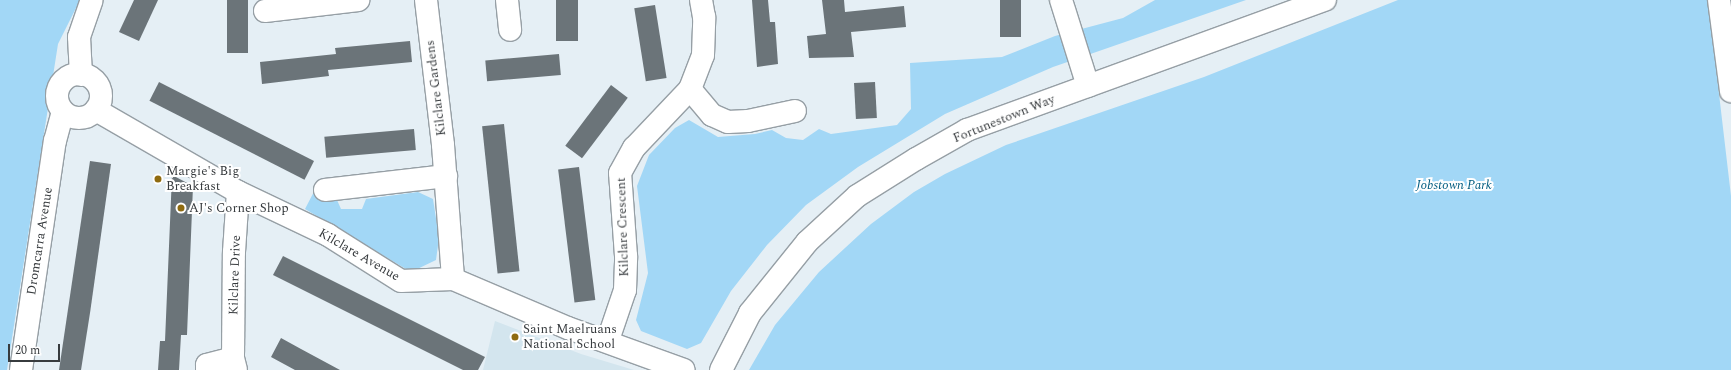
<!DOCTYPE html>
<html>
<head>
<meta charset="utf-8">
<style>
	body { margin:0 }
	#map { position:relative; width:1731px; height:370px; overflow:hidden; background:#e5eff5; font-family:Spectral,serif }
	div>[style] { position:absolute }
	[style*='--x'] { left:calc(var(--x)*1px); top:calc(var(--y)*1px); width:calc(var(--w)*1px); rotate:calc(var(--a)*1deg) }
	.built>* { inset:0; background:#d3e5ee }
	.green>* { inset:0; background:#a2d7f6 }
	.building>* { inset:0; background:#6b7479; transform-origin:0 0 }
	.roads { filter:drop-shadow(1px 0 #969fa5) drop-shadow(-1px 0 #969fa5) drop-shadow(0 1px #969fa5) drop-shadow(0 -1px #969fa5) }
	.minor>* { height:22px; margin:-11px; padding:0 11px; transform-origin:11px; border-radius:11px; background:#fff }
	.minor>.ring { margin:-11px; padding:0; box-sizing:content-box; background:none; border:22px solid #fff; border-radius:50% }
	.dots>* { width:11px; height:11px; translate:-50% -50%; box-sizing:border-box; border:2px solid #fff; border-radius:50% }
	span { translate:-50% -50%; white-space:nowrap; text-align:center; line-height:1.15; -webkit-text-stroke:4px #fff; paint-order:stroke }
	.street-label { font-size:13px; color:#373b3e }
	.poi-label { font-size:13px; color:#373b3e }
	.left { translate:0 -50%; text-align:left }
	.park-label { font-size:13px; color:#005c80; font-style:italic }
	.scale { position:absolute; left:8px; top:344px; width:52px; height:18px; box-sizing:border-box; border:2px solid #373b3e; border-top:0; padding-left:5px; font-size:12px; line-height:14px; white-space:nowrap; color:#373b3e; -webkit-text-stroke:3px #fff; paint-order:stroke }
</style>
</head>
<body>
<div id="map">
	<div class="built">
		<div style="clip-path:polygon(495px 321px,581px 354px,634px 370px,483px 370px)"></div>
	</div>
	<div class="green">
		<div style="clip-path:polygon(0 0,80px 0,58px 44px,7px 370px,0 370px)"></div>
		<div style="clip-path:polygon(1155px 0,1246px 0,1053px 67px,945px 114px,858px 167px,806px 205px,767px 245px,731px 291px,701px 343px,687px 349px,641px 331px,636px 320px,648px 273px,637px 186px,649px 155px,675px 128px,689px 120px,718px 137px,755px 134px,772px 130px,786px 138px,803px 140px,819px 129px,831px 134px,897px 125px,911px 109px,910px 63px,1002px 57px,1055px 36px,1123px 18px)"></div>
		<div style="clip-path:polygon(1398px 0,1708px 0,1731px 196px,1731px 370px,749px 370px,775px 325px,819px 272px,871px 224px,914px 192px,945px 174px,1006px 145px,1204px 77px)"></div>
		<div style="clip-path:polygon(319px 182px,322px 195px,337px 200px,341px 209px,362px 209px,366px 199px,418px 192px,433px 199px,439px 238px,436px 260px,411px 272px,305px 209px)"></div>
	</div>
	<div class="building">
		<div style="clip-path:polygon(134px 0,158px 0,139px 41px,119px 32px)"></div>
		<div style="left:227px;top:0;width:21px;height:53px"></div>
		<div style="left:556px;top:0;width:22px;height:41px"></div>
		<div style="clip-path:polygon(752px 0,768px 0,770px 22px,775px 22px,778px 64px,757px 67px)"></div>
		<div style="clip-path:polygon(822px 0,844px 0,845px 12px,904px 6px,906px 27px,851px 32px,854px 57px,809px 58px,807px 36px,826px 34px)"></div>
		<div style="left:1000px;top:0;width:21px;height:37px"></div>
		<div style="left:655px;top:5px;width:74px;height:21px;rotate:81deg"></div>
		<div style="clip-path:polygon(410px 41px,412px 62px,328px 70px,329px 76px,262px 84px,260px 62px,336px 54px,335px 48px)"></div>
		<div style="left:559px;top:54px;width:21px;height:74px;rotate:85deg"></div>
		<div style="left:159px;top:82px;width:174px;height:21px;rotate:27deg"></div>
		<div style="left:875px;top:82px;width:36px;height:21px;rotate:87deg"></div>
		<div style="left:611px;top:85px;width:21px;height:76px;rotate:37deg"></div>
		<div style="left:504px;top:124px;width:148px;height:22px;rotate:84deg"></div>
		<div style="left:414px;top:129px;width:21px;height:90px;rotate:85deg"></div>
		<div style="clip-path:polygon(90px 161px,111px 164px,90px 313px,81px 370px,59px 370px)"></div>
		<div style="left:579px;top:167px;width:134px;height:21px;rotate:83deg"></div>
		<div style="clip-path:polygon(172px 175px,193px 186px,187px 335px,181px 335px,179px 370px,158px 370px,160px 341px,165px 341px)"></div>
		<div style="clip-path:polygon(283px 256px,485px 357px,478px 370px,463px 370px,273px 275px)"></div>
		<div style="clip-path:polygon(281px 338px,301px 349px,340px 370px,295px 370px,271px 357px)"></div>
	</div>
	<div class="roads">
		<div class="minor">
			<div style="--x:426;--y:0;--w:146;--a:83.3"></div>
			<div style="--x:443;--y:145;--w:134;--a:85.7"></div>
			<div style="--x:507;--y:0;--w:30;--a:84"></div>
			<div style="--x:1061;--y:0;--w:90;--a:72.6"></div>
			<div style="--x:1719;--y:0;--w:92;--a:82.5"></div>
			<div style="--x:265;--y:11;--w:94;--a:-6.7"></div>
			<div class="ring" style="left:57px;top:74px;width:22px;height:22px"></div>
			<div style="--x:81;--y:75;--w:38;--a:-93"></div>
			<div style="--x:79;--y:37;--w:39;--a:-71"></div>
			<div style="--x:690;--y:89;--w:34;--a:50"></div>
			<div style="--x:712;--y:115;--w:17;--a:24"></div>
			<div style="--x:728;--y:122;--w:20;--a:-3"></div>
			<div style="--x:748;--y:121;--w:48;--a:-12"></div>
			<div style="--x:96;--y:110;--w:164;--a:30"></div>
			<div style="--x:238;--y:192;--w:100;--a:25.5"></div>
			<div style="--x:328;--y:235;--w:86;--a:32.2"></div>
			<div style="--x:401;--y:281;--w:52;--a:-2.2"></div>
			<div style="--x:453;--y:279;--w:125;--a:23.1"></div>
			<div style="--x:568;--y:328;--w:123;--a:19.9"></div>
			<div style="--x:325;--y:190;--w:122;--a:-6.6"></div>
			<div style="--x:608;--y:340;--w:53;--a:-71.2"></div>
			<div style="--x:625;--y:290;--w:34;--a:-88"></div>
			<div style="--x:626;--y:256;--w:83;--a:-94.1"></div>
			<div style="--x:620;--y:173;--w:29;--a:-61"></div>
			<div style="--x:634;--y:148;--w:81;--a:-46.5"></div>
			<div style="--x:690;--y:89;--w:36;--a:-69"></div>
			<div style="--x:703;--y:55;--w:38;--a:-88"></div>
			<div style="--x:704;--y:17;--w:17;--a:-100"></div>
			<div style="--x:21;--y:370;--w:232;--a:-81.6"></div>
			<div style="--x:55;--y:141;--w:30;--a:-75"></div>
			<div style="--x:207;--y:370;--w:5;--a:-90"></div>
			<div style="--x:207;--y:365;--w:27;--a:-15"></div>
			<div style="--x:236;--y:370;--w:12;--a:-104"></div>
			<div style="--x:233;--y:358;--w:106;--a:-89.5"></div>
			<div style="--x:234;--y:252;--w:60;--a:-86.2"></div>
			<div style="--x:721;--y:370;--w:64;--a:-63"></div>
			<div style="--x:750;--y:313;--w:91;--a:-51.2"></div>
			<div style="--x:807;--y:242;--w:68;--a:-42.6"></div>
			<div style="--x:857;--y:196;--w:70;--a:-32.1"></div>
			<div style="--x:916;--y:159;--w:59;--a:-29.6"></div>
			<div style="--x:967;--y:130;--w:381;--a:-20"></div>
		</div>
	</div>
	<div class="dots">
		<div style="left:158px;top:179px;background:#8f6b10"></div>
		<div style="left:181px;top:208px;background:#8f6b10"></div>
		<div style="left:515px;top:337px;background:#8f6b10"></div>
	</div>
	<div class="street-label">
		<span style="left:436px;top:88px;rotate:-97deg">Kilclare Gardens</span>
		<span style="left:1004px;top:119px;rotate:-22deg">Fortunestown Way</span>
		<span style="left:623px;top:227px;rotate:-92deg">Kilclare Crescent</span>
		<span style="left:40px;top:241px;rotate:-81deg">Dromcarra Avenue</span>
		<span style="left:359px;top:255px;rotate:30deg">Kilclare Avenue</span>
		<span style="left:235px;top:275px;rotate:-88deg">Kilclare Drive</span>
	</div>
	<div class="poi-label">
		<span class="left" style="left:166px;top:179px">Margie's Big<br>Breakfast</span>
		<span class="left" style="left:189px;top:208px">AJ's Corner Shop</span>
		<span class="left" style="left:523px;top:337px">Saint Maelruans<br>National School</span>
	</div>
	<div class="park-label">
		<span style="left:1454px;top:185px">Jobstown Park</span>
	</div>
	<div class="scale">20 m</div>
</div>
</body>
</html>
